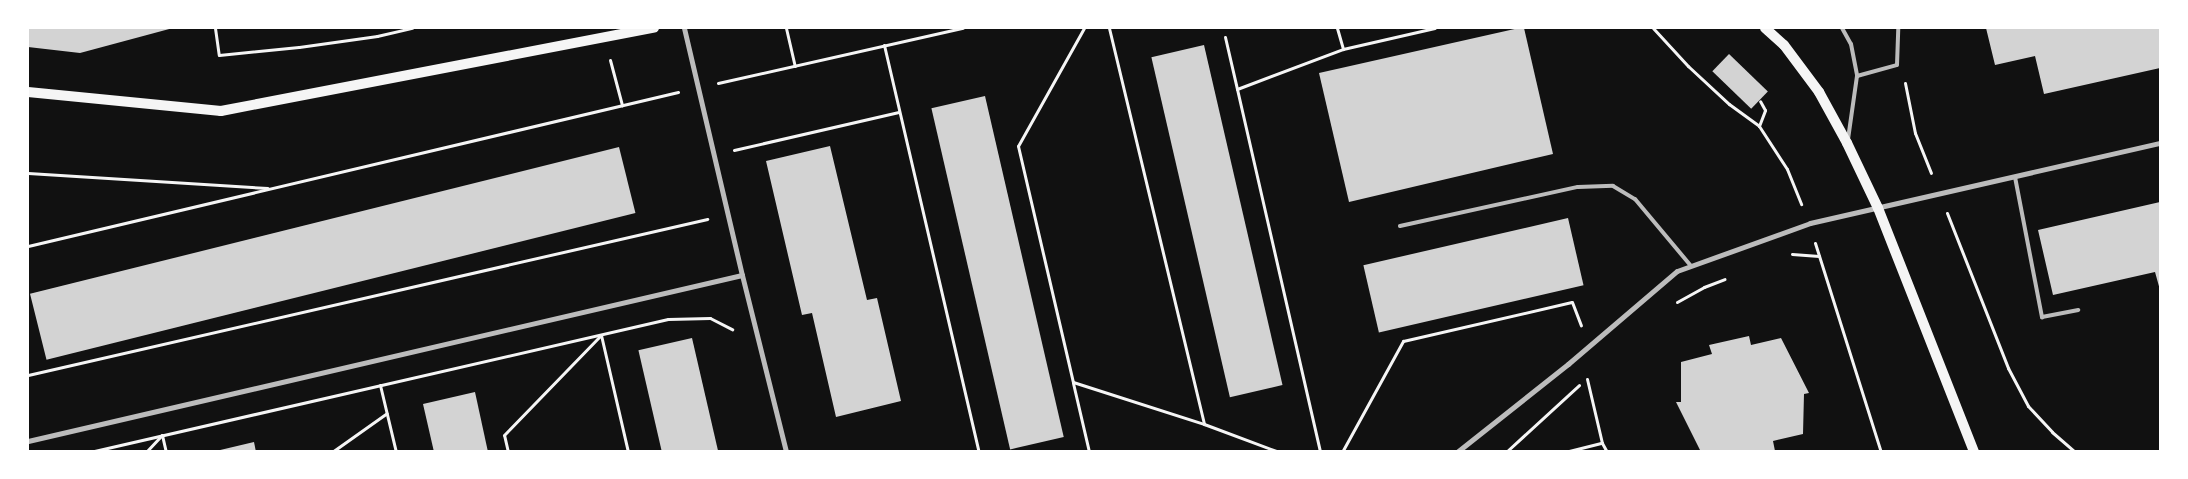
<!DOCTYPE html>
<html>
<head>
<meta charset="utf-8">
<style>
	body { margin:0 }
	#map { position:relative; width:2188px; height:479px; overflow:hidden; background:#111; font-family:Cabin,sans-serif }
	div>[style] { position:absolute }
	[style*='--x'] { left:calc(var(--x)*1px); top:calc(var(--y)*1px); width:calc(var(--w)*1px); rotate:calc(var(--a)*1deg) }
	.building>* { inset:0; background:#d3d3d3; transform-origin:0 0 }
	.path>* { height:3px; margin:-1.5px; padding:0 1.5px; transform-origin:1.5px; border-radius:1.5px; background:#f5f5f5 }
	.service>* { height:4px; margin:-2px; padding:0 2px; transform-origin:2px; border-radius:2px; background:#bcbcbc }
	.minor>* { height:5px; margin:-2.5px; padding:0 2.5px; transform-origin:2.5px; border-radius:2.5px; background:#bcbcbc }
	.secondary>* { height:10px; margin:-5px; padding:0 5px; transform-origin:5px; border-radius:5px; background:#f5f5f5 }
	span { translate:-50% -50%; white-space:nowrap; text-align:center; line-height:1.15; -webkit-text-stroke:4px #fff; paint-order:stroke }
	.frame { position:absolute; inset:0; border:29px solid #fff; pointer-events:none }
</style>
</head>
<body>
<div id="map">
	<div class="building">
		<div style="clip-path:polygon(28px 28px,173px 28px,80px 53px,28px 47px)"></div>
		<div style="clip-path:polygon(1519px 28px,1524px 28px,1553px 154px,1349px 202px,1319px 73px)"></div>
		<div style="clip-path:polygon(1986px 28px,2160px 28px,2160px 68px,2044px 94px,2035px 56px,1995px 65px)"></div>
		<div style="left:1204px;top:45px;width:349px;height:54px;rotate:77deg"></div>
		<div style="left:1729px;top:54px;width:54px;height:24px;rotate:44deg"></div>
		<div style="left:985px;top:96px;width:350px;height:55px;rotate:77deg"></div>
		<div style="clip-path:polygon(830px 146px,867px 300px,877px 298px,901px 401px,836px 417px,812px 313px,802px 315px,766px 161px)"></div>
		<div style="left:619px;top:147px;width:68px;height:607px;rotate:76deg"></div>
		<div style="clip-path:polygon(2160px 202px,2160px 290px,2155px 272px,2053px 295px,2038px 230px)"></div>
		<div style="left:1568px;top:218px;width:69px;height:210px;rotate:77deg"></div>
		<div style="clip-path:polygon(1749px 336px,1751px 345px,1781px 338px,1809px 393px,1804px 394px,1803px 434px,1773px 441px,1775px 451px,1773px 452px,1701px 452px,1676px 402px,1681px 402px,1681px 362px,1712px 354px,1709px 345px)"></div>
		<div style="left:692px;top:338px;width:117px;height:55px;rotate:77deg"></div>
		<div style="clip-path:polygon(475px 392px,488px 452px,434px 452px,423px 404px)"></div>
		<div style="clip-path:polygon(254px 442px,256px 452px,216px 452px,216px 451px)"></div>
	</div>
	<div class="path">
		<div style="--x:215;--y:28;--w:27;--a:82"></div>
		<div style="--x:219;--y:55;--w:80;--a:-5.7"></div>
		<div style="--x:299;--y:47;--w:79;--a:-8"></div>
		<div style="--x:377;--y:36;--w:36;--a:-13"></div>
		<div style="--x:786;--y:28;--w:39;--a:77"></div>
		<div style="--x:1084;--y:28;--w:135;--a:119.2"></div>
		<div style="--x:1018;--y:146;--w:242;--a:76.9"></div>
		<div style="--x:1073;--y:382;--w:138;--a:17.8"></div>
		<div style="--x:1204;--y:424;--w:80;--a:20.5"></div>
		<div style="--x:1109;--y:28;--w:407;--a:76.5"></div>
		<div style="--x:1337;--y:28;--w:22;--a:74"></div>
		<div style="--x:1343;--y:49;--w:94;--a:-12.9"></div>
		<div style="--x:1653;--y:28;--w:52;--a:47.4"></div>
		<div style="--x:1688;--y:66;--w:56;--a:42.8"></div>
		<div style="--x:1729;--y:104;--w:37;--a:36"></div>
		<div style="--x:1759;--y:126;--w:51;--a:56.9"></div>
		<div style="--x:1787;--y:169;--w:38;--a:68"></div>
		<div style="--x:1225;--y:37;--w:53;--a:77"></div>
		<div style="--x:1237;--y:89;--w:113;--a:-20.7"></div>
		<div style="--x:884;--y:45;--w:418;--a:76.9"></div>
		<div style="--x:610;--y:60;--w:47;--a:75.1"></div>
		<div style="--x:718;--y:83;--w:251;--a:-12.7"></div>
		<div style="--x:1905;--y:83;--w:51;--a:78.7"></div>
		<div style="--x:1915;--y:133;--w:43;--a:68.2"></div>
		<div style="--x:1237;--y:89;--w:372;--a:77.1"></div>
		<div style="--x:1759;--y:126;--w:17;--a:-69"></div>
		<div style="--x:1765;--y:110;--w:10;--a:-119"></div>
		<div style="--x:734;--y:150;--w:169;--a:-13"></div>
		<div style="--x:28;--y:173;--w:240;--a:3.6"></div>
		<div style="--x:1947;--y:213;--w:167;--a:68.5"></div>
		<div style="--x:2008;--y:368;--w:43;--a:62.2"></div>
		<div style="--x:2028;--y:406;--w:35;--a:47"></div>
		<div style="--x:2052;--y:432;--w:30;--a:41"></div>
		<div style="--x:1815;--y:243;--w:219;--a:72.5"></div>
		<div style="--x:28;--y:246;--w:668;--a:-13.33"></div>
		<div style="--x:1792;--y:254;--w:27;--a:4"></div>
		<div style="--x:1677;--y:302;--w:31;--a:-29"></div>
		<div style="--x:1704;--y:287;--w:22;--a:-21"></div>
		<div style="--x:28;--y:375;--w:697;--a:-12.94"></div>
		<div style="--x:1587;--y:379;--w:66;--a:76.8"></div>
		<div style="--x:1602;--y:443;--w:10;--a:61"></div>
		<div style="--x:1073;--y:383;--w:71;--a:76.9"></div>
		<div style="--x:380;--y:385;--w:69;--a:76.6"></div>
		<div style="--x:90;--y:452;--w:593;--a:-12.96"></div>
		<div style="--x:668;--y:319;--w:42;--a:-1.4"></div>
		<div style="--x:710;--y:318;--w:25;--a:27"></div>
		<div style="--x:146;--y:452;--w:23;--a:-47"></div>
		<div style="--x:162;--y:435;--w:17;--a:77"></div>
		<div style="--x:332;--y:452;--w:67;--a:-35.3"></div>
		<div style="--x:508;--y:452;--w:17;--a:-103"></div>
		<div style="--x:504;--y:435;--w:139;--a:-45.9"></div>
		<div style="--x:601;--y:335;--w:120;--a:77"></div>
		<div style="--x:1342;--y:452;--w:127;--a:-61.2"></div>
		<div style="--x:1403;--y:341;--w:173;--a:-13"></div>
		<div style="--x:1572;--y:302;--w:25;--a:69"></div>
		<div style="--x:1506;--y:452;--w:99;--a:-42.5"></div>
		<div style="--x:1565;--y:452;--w:38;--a:-14"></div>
	</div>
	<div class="service">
		<div style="--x:1842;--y:28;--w:18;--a:61"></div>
		<div style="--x:1851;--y:44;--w:33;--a:79"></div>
		<div style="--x:1857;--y:76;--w:64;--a:98.1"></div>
		<div style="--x:1857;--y:76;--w:41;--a:-15.4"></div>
		<div style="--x:1897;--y:65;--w:37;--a:-88"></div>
		<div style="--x:2015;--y:177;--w:143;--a:79.1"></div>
		<div style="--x:2042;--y:317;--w:37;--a:-11"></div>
		<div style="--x:1400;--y:226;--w:182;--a:-12.4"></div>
		<div style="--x:1578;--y:187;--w:35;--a:-2"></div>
		<div style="--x:1613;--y:186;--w:26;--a:31"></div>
		<div style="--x:1635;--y:199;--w:87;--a:50.1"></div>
	</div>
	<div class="minor">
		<div style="--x:684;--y:28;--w:254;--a:76.8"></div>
		<div style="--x:742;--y:275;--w:182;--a:76"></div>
		<div style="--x:28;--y:441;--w:733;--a:-13.09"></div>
		<div style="--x:1457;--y:452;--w:142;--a:-38.4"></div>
		<div style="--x:1568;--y:364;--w:143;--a:-40.5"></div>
		<div style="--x:1677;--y:271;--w:141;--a:-19.8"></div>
		<div style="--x:1810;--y:223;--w:359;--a:-12.9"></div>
	</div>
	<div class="secondary">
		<div style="--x:1765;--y:28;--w:25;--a:42"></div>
		<div style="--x:1784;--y:45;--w:59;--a:53.3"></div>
		<div style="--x:1819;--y:92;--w:58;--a:61.2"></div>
		<div style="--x:1847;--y:143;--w:72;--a:64.5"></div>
		<div style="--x:1878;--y:208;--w:262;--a:68.5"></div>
		<div style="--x:28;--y:92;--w:194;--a:5.6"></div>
		<div style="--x:221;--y:111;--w:441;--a:-10.9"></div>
	</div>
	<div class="frame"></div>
</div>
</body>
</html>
